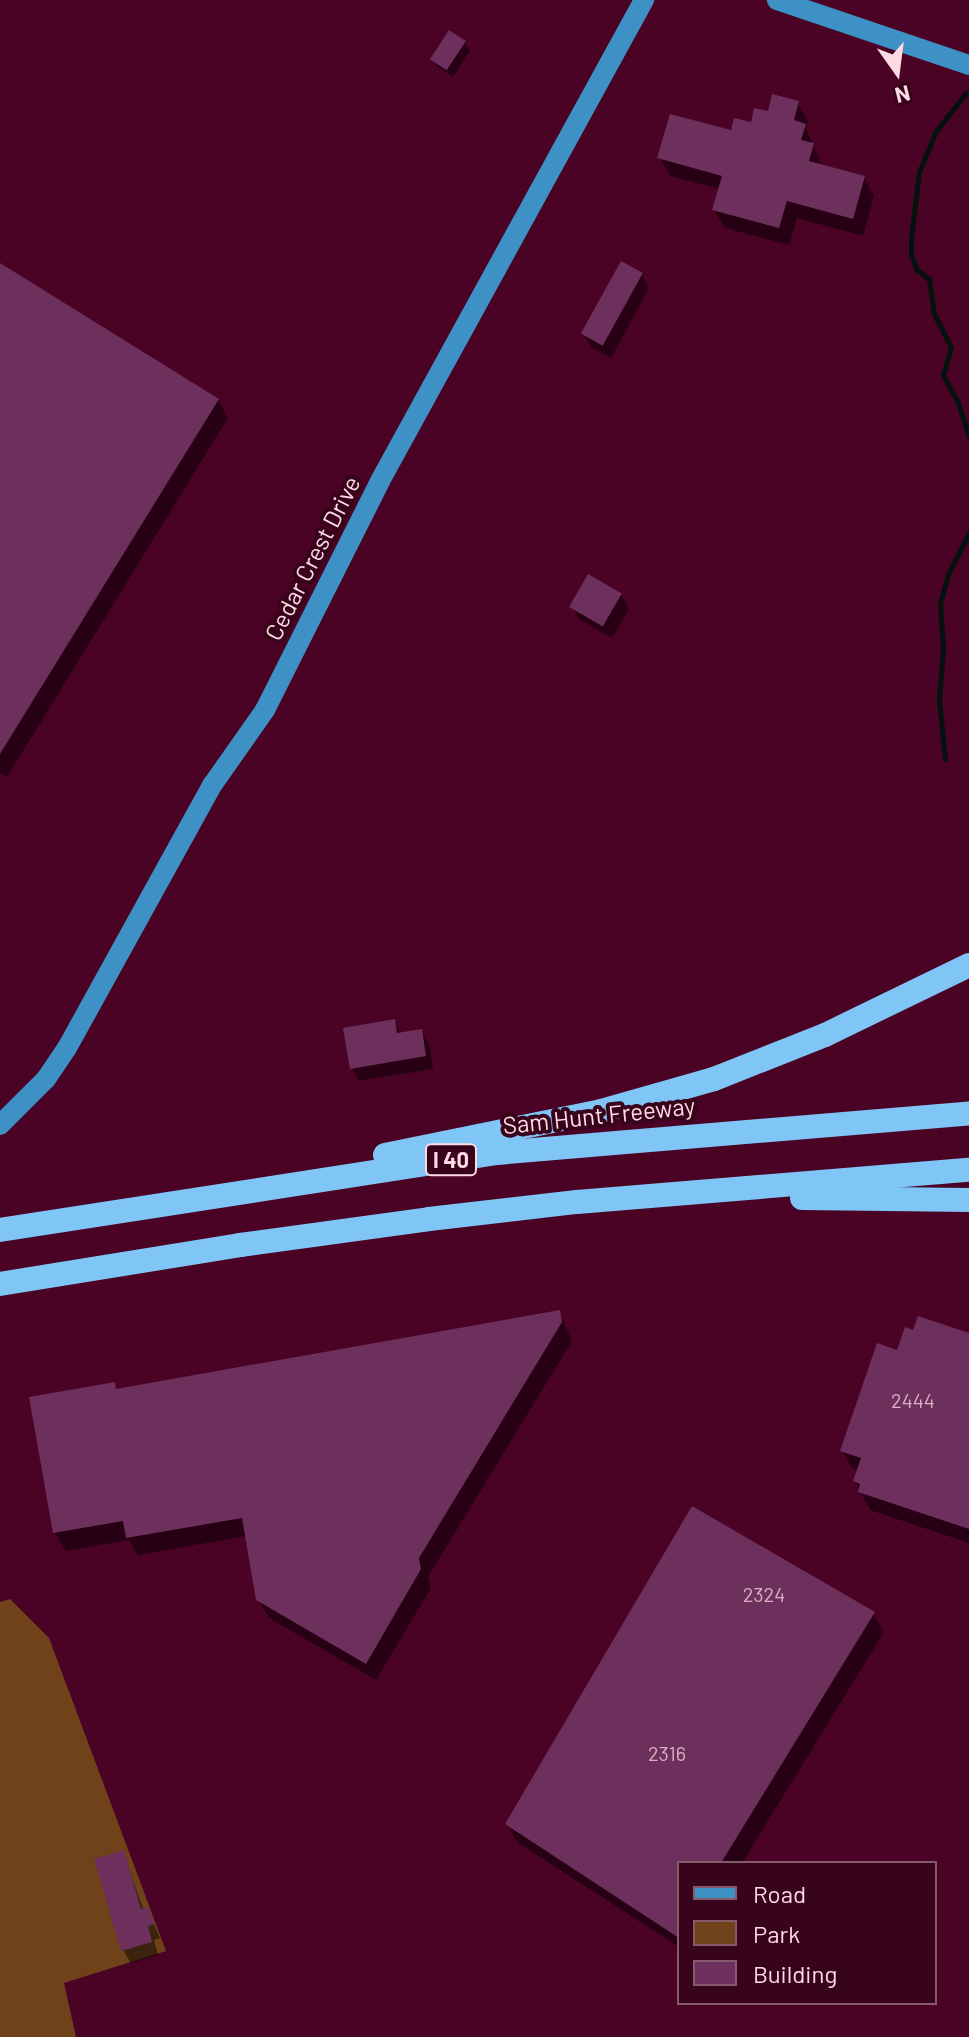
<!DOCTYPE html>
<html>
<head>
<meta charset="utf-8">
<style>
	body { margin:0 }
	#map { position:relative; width:969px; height:2037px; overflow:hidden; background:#4a0324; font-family:Barlow,sans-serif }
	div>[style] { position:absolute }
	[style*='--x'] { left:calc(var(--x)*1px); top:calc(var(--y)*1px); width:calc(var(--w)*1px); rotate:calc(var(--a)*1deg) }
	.green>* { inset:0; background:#6f421a }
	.shadow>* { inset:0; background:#0007 }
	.stream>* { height:5px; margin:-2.5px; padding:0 2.5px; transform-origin:2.5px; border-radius:2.5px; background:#04110e }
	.building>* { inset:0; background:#6d305c; transform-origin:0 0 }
	.secondary>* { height:20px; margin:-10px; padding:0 10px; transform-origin:10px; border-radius:10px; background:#3d91c4 }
	.highway>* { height:24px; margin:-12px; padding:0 12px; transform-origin:12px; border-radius:12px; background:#7fc5f5 }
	span { translate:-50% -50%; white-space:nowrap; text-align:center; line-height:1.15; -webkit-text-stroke:8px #38041b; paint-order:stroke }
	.number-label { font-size:20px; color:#dab0c2 }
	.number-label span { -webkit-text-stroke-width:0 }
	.shield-label span { padding:2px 6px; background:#38041b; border:2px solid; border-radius:6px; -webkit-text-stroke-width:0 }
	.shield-label { font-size:22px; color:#fedae4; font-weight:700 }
	.street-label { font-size:24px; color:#fedae4 }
	.legend { position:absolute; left:677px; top:1861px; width:260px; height:144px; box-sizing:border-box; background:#38041b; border:2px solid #875a6b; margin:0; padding:10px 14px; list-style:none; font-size:24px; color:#fedae4 }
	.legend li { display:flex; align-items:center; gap:16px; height:40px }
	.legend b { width:40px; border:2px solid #875a6b }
	.north { position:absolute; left:857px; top:32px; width:80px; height:80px; -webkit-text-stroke:6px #38041b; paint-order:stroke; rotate:166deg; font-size:22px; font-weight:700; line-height:32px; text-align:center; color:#fedae4 }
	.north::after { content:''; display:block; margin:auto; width:28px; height:36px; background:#fedae4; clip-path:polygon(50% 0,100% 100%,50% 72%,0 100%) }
</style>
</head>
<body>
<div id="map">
	<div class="green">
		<div style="clip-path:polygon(10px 1599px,49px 1638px,166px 1951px,64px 1983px,76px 2037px,0 2037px,0 1602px)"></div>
	</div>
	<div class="shadow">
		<div style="clip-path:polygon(465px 43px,470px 51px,453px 77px,438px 67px,433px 59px)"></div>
		<div style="clip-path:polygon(797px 103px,808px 121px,806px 128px,822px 166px,864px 178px,874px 196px,863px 236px,797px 218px,789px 245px,725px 228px,714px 210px,720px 189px,670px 176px,660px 158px,732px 133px)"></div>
		<div style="clip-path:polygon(0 265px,218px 400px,228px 418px,7px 777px,0 773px)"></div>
		<div style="clip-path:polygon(642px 275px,649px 288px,611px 358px,591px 347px,583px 334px)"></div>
		<div style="clip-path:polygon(621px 595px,629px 609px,612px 638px,580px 620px,572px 607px)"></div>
		<div style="clip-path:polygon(394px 1021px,401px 1034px,421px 1031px,429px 1044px,433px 1069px,359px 1081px,352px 1068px)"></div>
		<div style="clip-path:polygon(559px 1312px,572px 1341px,428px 1577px,431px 1588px,376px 1680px,269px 1618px,258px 1599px,247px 1536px,138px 1555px,129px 1540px,66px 1551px,55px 1533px,32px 1399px,114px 1384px,118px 1391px)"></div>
		<div style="clip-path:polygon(969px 1335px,969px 1543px,870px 1510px,855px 1481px,859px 1471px,853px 1469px,842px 1451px,899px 1352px)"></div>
		<div style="clip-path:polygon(873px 1614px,884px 1632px,742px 1863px,679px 1863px,679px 1947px,517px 1842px,507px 1824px)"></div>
		<div style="clip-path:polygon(123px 1852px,144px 1911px,148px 1910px,160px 1938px,154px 1940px,158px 1955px,131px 1963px,123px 1950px)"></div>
	</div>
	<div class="stream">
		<div style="--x:966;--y:93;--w:48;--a:128.3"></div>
		<div style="--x:936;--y:131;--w:44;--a:112.5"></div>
		<div style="--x:919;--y:172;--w:65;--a:97"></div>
		<div style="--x:911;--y:237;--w:18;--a:90"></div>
		<div style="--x:911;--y:255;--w:16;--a:68"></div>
		<div style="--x:917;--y:270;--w:15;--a:37"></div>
		<div style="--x:929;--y:279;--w:35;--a:82"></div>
		<div style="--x:934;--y:314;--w:37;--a:63"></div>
		<div style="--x:951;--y:347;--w:29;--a:106"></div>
		<div style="--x:943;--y:375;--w:29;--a:61"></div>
		<div style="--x:957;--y:400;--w:38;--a:72"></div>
		<div style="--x:945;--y:759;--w:59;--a:-95.8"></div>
		<div style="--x:939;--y:700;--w:52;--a:-85.6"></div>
		<div style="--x:943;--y:648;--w:45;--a:-93.8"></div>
		<div style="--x:940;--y:603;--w:32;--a:-74"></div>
		<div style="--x:949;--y:572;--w:44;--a:-62.9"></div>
	</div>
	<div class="building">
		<div style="left:449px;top:30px;width:20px;height:35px;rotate:33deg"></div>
		<div style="clip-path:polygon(772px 94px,799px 101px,794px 120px,806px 124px,801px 140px,814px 143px,809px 161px,865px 176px,853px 219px,787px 201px,779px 228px,712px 210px,722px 176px,657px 158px,670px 114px,731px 130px,734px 118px,751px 122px,754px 108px,768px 111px)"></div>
		<div style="left:621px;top:261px;width:25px;height:83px;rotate:29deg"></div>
		<div style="clip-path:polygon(0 263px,219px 399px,0 754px)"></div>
		<div style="left:588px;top:574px;width:39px;height:38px;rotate:30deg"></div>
		<div style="clip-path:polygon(395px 1019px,397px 1033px,422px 1029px,426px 1056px,350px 1069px,343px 1028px)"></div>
		<div style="clip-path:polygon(560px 1310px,562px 1322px,419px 1558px,421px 1569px,366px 1664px,256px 1600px,242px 1518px,126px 1538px,123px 1521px,53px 1533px,29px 1397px,115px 1382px,116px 1389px)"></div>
		<div style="clip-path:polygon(918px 1316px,969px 1333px,969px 1529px,858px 1492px,860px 1484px,853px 1481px,861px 1458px,840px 1451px,877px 1343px,897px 1350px,905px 1327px,913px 1330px)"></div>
		<div style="clip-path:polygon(692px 1506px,875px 1612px,721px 1863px,679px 1863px,679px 1938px,505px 1824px)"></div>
		<div style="clip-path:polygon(124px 1850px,141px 1909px,149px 1907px,154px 1924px,148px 1926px,152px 1942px,121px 1951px,94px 1859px)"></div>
	</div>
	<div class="secondary">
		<div style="--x:777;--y:0;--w:203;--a:18.7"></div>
		<div style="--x:0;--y:1125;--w:65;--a:-45"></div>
		<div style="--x:46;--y:1079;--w:37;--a:-56"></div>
		<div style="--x:67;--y:1048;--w:302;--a:-61.1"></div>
		<div style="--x:213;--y:784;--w:90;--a:-54.9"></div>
		<div style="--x:265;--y:710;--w:256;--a:-63.3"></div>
		<div style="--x:380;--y:481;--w:549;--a:-61.24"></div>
	</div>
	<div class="highway">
		<div style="--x:385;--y:1155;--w:220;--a:-11.5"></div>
		<div style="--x:601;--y:1111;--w:117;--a:-15.8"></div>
		<div style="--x:714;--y:1079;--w:119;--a:-21.6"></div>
		<div style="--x:825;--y:1035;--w:160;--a:-25.9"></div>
		<div style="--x:802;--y:1198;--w:167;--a:0.7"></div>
		<div style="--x:0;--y:1230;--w:503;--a:-8.81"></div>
		<div style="--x:497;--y:1153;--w:474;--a:-4.8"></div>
		<div style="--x:0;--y:1284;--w:243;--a:-9.2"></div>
		<div style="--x:240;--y:1245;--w:191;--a:-7.8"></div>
		<div style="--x:429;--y:1219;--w:149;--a:-6.6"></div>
		<div style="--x:577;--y:1202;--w:393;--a:-4.7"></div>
	</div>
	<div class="number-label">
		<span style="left:913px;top:1400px">2444</span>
		<span style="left:764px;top:1594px">2324</span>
		<span style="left:667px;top:1753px">2316</span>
	</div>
	<div class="shield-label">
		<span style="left:451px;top:1160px">I 40</span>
	</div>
	<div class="street-label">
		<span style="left:312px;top:558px;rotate:-63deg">Cedar Crest Drive</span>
		<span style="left:599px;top:1115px;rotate:-6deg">Sam Hunt Freeway</span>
	</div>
	<ul class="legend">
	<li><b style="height:10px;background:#3d91c4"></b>Road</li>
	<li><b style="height:22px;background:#6f421a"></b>Park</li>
	<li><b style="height:22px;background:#6d305c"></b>Building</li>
	</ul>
	<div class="north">N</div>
</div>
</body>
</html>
